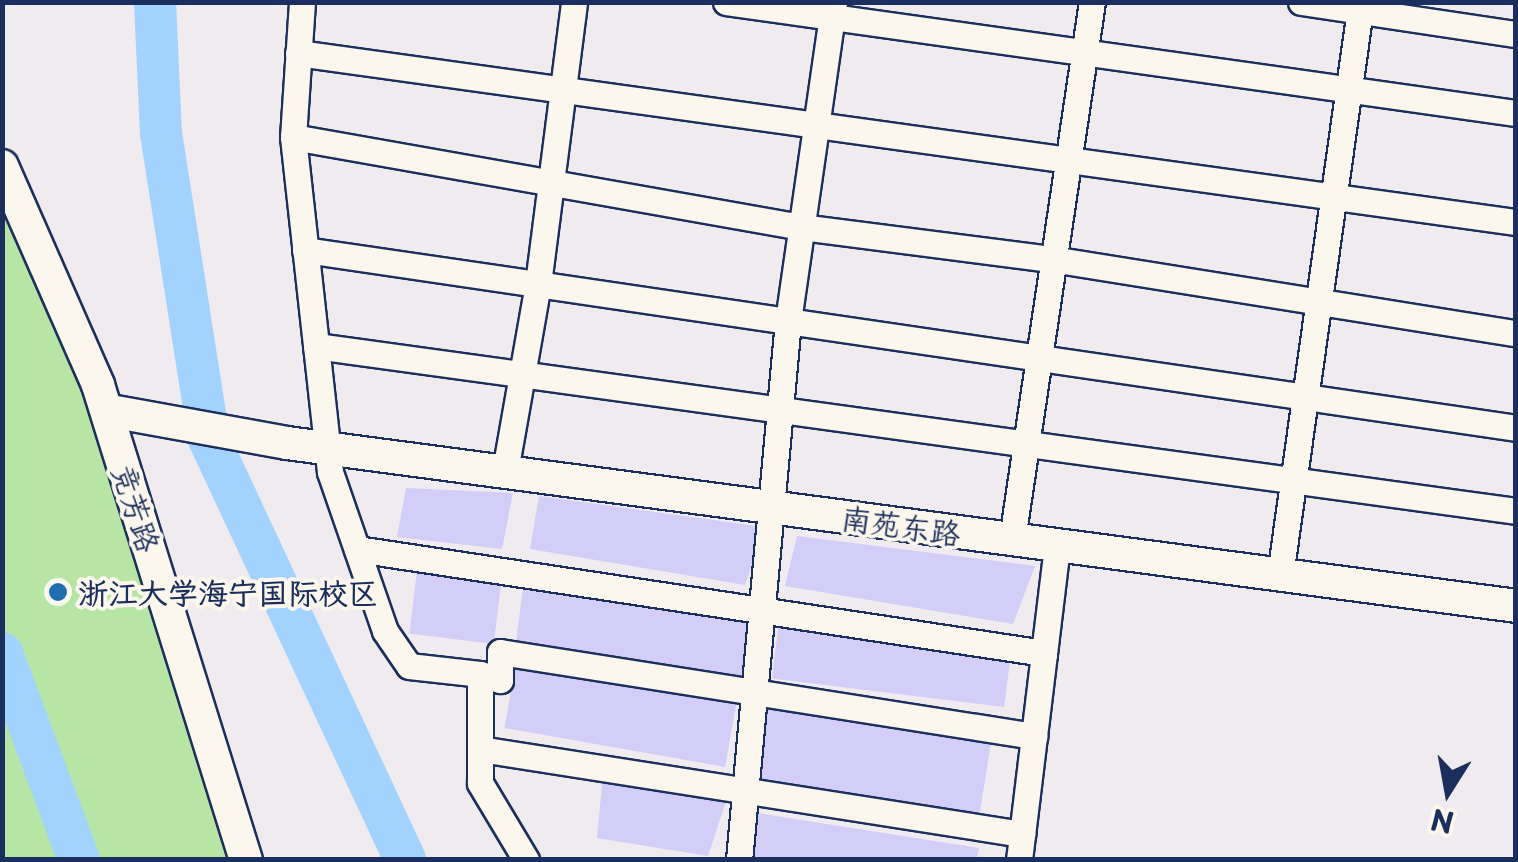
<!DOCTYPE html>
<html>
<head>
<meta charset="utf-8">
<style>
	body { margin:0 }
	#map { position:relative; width:1518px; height:862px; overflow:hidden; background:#fbf7ec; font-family:"Playpen Sans","LXGW WenKai TC",sans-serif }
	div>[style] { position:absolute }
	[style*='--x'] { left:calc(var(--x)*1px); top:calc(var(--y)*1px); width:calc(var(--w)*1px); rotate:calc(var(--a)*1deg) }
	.built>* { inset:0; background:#efebef; transform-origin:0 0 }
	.green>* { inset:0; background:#b7e6a4 }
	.river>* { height:42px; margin:-21px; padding:0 21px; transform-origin:21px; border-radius:21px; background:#a2d3ff }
	.building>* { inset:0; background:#d2cef7; transform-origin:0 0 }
	.roads { filter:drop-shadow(2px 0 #1b2f5e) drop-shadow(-2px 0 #1b2f5e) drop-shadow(0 2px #1b2f5e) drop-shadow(0 -2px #1b2f5e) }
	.minor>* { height:25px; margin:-12.5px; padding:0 12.5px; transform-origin:12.5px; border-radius:12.5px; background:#fbf7ec }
	.tertiary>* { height:32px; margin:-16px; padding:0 16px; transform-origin:16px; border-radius:16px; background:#fbf7ec }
	.dots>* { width:28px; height:28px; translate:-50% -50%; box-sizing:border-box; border:5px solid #fbf7ec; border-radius:50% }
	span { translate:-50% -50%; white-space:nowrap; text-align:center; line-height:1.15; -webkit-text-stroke:8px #fbf7ec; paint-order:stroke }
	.street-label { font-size:30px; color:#1b2f5e }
	.poi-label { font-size:30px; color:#1b2f5e; font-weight:700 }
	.left { translate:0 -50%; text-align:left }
	.frame { position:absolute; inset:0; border:5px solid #1b2f5e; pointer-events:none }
	.north { position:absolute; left:1398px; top:742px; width:100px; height:100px; -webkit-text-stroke:8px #fbf7ec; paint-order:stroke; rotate:191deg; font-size:28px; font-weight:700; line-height:40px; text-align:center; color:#1b2f5e }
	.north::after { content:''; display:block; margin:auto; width:35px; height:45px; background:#1b2f5e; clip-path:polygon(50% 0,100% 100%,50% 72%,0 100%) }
</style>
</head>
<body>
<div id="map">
	<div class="built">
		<div style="left:2px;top:3px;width:1513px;height:856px"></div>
	</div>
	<div class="green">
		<div style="clip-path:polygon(2px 166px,98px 385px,246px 859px,79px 859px,46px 768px,64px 859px,3px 859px,3px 660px,32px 728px,3px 653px)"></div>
	</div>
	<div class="river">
		<div style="--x:155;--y:2;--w:131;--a:87.4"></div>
		<div style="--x:161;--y:133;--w:310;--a:81.1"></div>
		<div style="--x:209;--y:439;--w:464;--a:65"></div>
		<div style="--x:2;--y:653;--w:221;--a:69.6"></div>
	</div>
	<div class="building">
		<div style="clip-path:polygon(406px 488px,513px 493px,502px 549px,397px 537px)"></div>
		<div style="clip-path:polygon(539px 496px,764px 527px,745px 585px,530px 549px)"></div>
		<div style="clip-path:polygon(797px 536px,1035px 566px,1013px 624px,785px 586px)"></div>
		<div style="left:417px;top:571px;width:85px;height:63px;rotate:7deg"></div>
		<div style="clip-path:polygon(524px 580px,751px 605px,741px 677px,516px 642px)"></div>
		<div style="left:780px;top:613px;width:234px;height:66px;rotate:7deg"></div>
		<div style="left:516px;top:663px;width:224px;height:66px;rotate:10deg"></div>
		<div style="left:769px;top:699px;width:226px;height:85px;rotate:9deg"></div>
		<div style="clip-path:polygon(603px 774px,727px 798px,708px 856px,597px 838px)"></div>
		<div style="clip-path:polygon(758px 813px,979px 848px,976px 860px,752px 860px)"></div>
	</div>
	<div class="roads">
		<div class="minor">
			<div style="--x:302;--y:2;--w:135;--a:93.8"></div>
			<div style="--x:293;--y:137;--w:337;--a:83.7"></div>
			<div style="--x:330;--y:472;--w:168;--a:70.9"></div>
			<div style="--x:385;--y:631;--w:42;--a:55.6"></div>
			<div style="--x:409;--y:666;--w:71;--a:6.4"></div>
			<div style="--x:480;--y:674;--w:109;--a:90"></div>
			<div style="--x:480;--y:783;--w:90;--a:59.1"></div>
			<div style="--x:726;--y:2;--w:798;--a:8"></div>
			<div style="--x:1301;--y:2;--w:217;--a:8.5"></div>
			<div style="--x:298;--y:53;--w:1230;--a:7.9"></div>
			<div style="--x:293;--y:137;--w:516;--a:10.05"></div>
			<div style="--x:801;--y:227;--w:253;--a:7.3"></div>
			<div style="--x:1052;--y:259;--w:470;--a:9.1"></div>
			<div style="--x:305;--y:250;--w:1224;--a:8.36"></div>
			<div style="--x:316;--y:346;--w:1211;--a:7.83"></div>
			<div style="--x:505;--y:471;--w:190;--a:-80"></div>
			<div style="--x:538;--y:284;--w:284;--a:-82.7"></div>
			<div style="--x:1012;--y:539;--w:543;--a:-81.53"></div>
			<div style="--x:357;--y:549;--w:695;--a:8.61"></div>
			<div style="--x:1280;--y:575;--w:579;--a:-81.95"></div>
			<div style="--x:480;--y:674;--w:21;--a:17"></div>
			<div style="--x:500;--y:680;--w:28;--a:-90"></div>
			<div style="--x:500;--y:652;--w:541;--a:8.94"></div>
			<div style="--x:480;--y:749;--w:549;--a:8.91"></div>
			<div style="--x:739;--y:860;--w:541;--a:-84.81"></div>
			<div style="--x:788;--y:321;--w:322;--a:-81.8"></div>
			<div style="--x:1019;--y:860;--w:317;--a:-83.1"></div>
		</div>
		<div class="tertiary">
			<div style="--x:2;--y:166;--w:239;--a:66.3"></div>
			<div style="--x:98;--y:385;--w:498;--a:72.7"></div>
			<div style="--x:116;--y:412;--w:174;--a:10.3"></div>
			<div style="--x:287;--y:443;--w:1240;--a:7.55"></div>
		</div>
	</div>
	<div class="dots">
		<div style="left:58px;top:592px;background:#1f6fb2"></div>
	</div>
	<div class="street-label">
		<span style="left:137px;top:508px;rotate:72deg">竞芳路</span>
		<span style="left:901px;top:525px;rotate:8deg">南苑东路</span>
	</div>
	<div class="poi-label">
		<span class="left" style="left:78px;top:592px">浙江大学海宁国际校区</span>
	</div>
	<div class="frame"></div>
	<div class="north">N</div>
</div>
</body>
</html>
